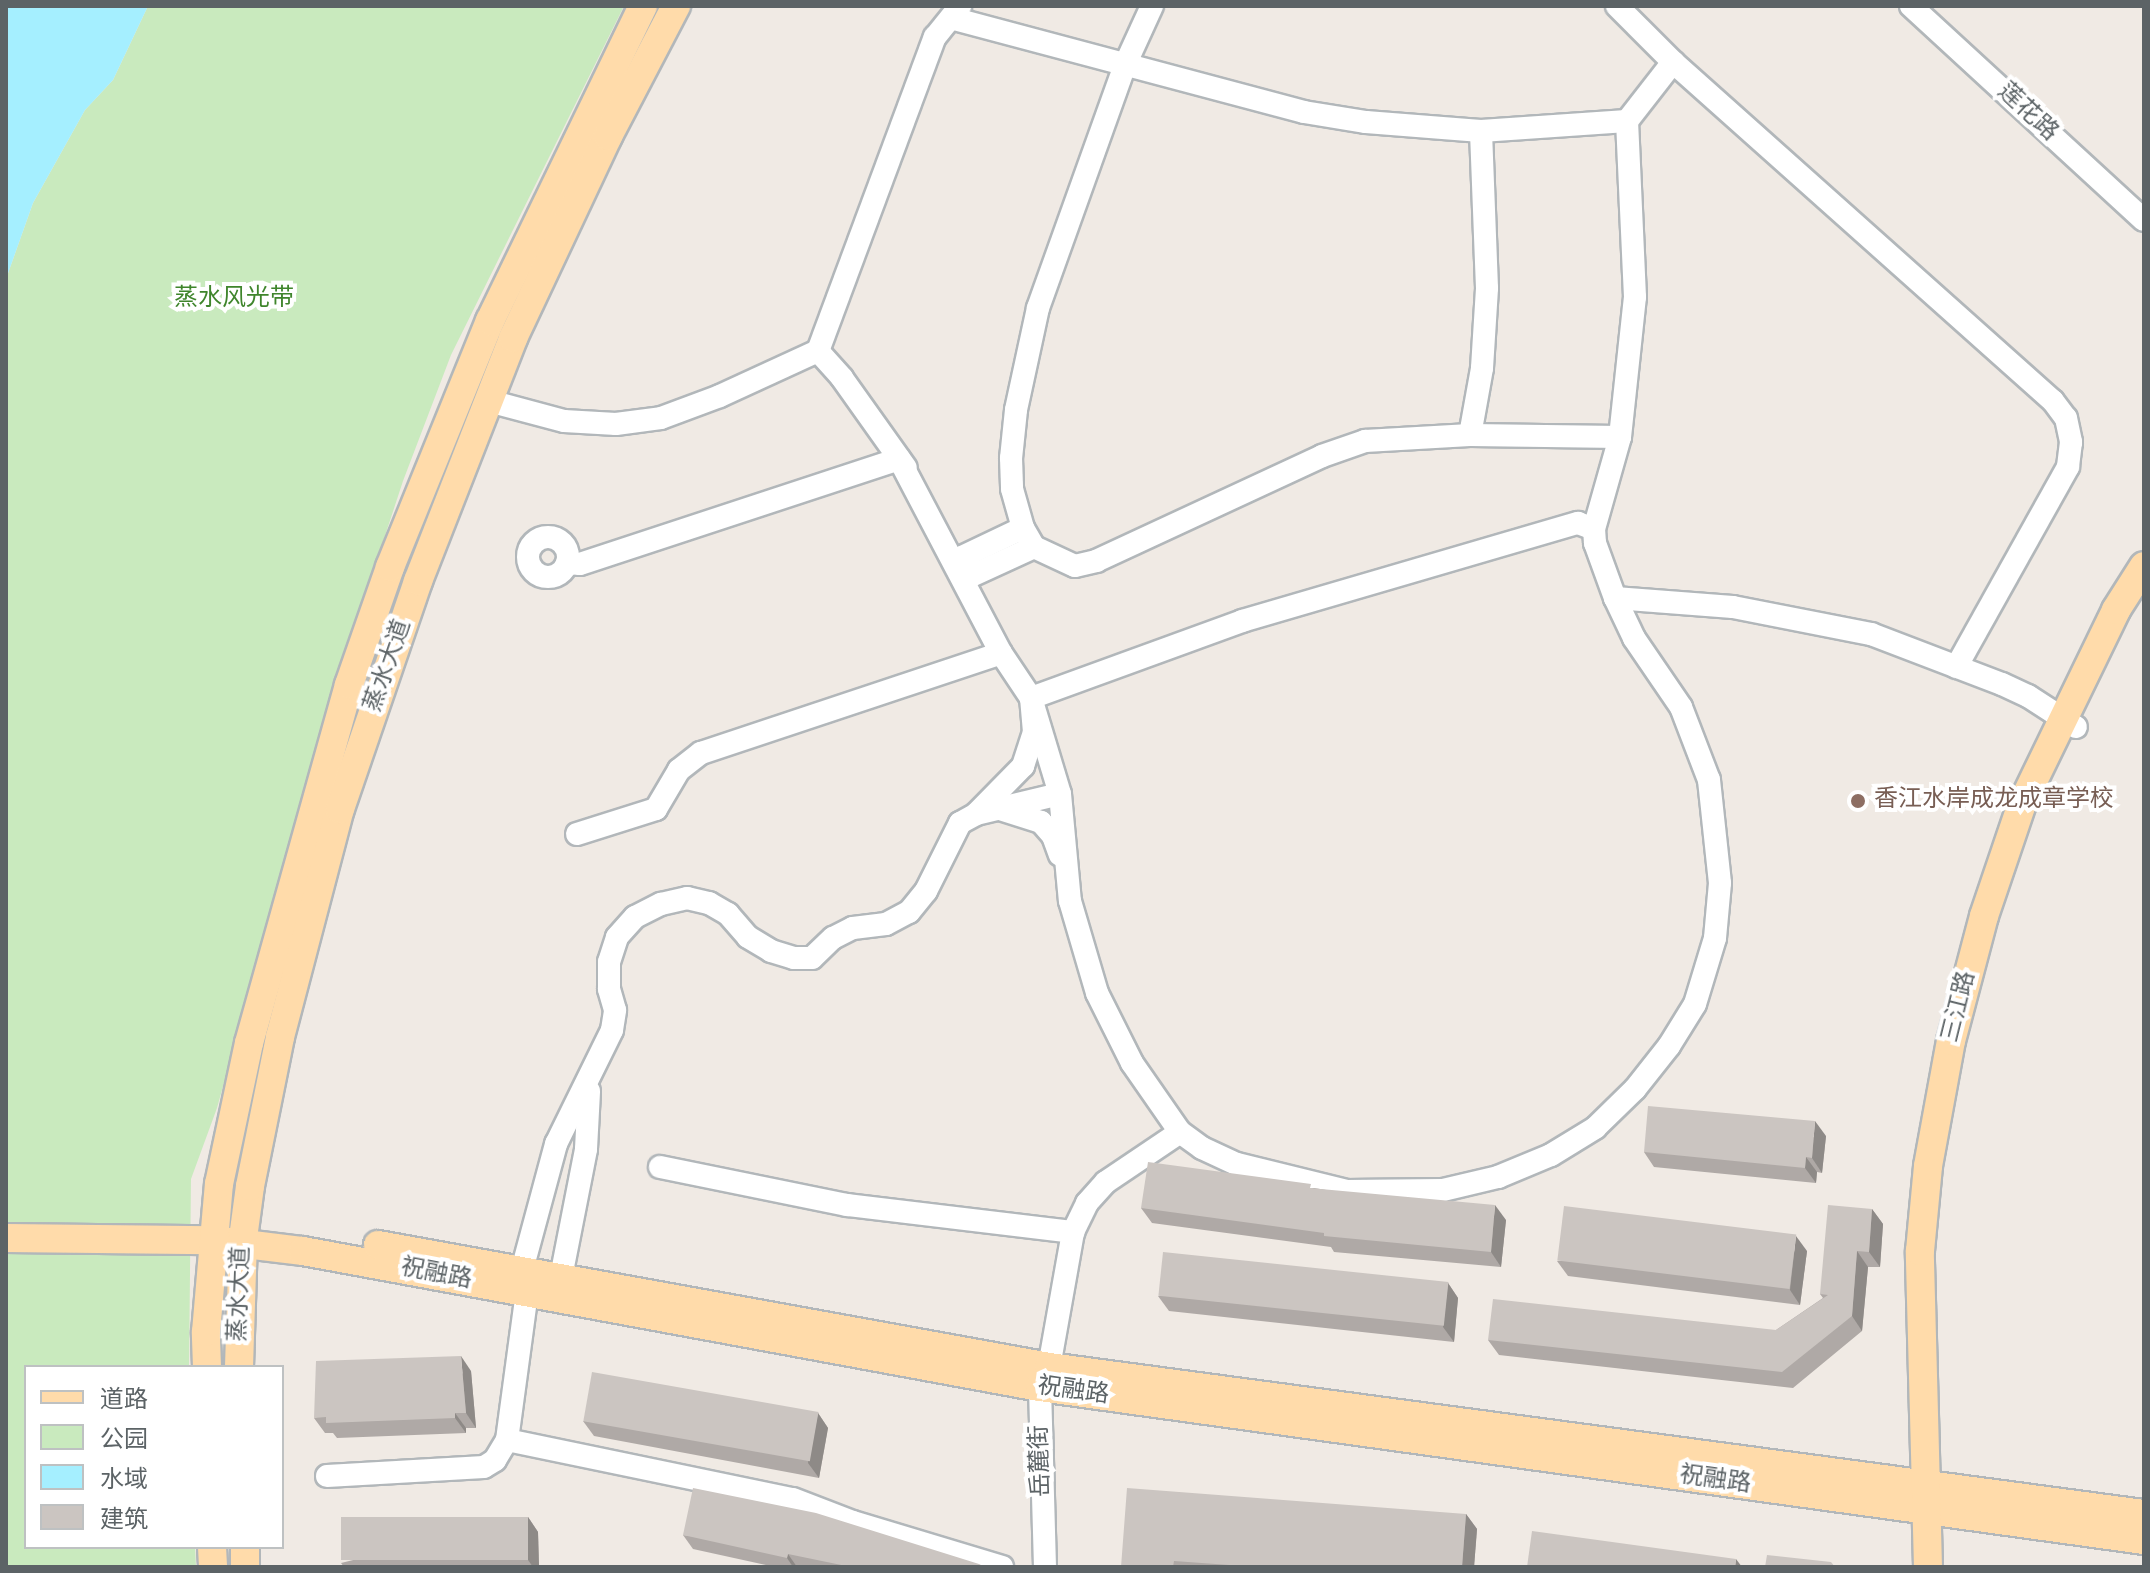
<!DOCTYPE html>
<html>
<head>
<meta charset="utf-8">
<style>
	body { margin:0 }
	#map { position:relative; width:2150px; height:1573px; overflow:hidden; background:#f0eae4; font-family:Overpass,"Noto Sans SC",sans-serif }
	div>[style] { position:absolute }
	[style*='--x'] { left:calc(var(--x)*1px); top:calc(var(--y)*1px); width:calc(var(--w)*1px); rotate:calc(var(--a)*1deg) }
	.green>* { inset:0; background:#c9eabe }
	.water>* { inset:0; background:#a5efff }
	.roads { filter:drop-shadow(2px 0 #b2b7ba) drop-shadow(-2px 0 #b2b7ba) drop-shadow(0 2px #b2b7ba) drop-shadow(0 -2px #b2b7ba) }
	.minor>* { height:22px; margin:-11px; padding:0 11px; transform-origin:11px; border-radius:11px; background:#fff }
	.minor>.ring { margin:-11px; padding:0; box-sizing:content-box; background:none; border:22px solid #fff; border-radius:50% }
	.major>* { height:28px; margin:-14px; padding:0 14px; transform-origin:14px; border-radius:14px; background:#ffdbaa }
	.wall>* { inset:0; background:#afa9a6 }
	.shaded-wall>* { inset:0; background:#8e8a87 }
	.building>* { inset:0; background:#cbc5c1; transform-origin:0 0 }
	.dots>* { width:22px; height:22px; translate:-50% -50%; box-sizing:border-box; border:4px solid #fff; border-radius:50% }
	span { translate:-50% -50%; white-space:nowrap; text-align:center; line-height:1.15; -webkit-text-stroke:8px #fff; paint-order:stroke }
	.street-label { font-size:24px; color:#5c6366 }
	.park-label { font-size:24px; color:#3f852c }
	.education-label { font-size:24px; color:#785e54 }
	.left { translate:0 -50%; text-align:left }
	.frame { position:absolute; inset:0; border:8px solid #5c6366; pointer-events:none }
	.legend { position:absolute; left:24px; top:1365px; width:260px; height:184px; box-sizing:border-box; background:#fff; border:2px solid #bec1c2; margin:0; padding:10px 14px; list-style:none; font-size:24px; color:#5c6366 }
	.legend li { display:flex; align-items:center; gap:16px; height:40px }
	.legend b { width:40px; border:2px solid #bec1c2 }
</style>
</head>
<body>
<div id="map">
	<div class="green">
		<div style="clip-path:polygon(148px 6px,624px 6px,451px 355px,403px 481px,329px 706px,217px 1108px,191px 1179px,189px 1367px,26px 1367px,26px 1547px,195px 1547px,196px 1567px,6px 1567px,6px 279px,33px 203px,85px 110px,113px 80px)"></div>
	</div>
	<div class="water">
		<div style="clip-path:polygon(6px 6px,148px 6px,113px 80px,85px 110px,33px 203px,6px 279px)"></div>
	</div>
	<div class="roads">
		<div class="minor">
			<div style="--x:1152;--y:6;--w:65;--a:114.6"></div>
			<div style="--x:1125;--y:65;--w:258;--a:109.7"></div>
			<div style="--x:1038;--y:308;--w:104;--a:102.2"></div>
			<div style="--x:1016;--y:410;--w:48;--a:95.9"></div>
			<div style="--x:1011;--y:458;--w:31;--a:88"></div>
			<div style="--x:1012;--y:489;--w:41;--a:74.2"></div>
			<div style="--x:1023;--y:528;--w:22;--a:60"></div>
			<div style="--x:1034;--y:547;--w:45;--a:24.9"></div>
			<div style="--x:1075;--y:566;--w:22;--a:-13"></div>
			<div style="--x:1096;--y:561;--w:249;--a:-24.9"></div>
			<div style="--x:1322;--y:456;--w:46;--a:-19.2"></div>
			<div style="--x:1365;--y:441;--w:105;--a:-3.3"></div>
			<div style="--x:1470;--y:435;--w:150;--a:0.8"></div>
			<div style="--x:1617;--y:6;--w:79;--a:45"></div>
			<div style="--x:1673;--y:62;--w:509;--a:41.74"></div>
			<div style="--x:2053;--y:401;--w:21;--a:53"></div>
			<div style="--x:2066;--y:418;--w:25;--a:78"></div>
			<div style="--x:2071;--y:442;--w:25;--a:97"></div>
			<div style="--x:2068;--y:467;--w:229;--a:119.2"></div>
			<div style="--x:1911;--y:6;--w:316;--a:42.6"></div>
			<div style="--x:951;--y:18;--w:365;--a:14.9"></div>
			<div style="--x:1304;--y:112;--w:63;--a:9.2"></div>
			<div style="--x:1366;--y:122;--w:115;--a:4.5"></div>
			<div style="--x:1481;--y:131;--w:146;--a:-3.9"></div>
			<div style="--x:818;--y:351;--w:36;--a:48"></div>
			<div style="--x:842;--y:378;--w:110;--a:54.6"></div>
			<div style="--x:489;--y:401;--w:78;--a:14.9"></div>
			<div style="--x:564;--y:421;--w:52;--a:3.3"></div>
			<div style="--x:616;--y:424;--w:45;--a:-7.6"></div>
			<div style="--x:661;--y:418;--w:63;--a:-20.4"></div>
			<div style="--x:720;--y:396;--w:108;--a:-24.7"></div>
			<div style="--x:818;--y:351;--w:335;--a:-69.6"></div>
			<div style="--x:935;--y:37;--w:40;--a:-51"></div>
			<div style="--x:1470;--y:435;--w:68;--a:-79.8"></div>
			<div style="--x:1482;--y:368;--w:80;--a:-86.4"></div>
			<div style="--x:1487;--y:288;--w:157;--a:-92.2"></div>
			<div style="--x:1023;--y:528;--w:68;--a:154.6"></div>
			<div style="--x:962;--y:557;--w:14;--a:102"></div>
			<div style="--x:959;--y:571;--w:13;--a:23"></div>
			<div style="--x:971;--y:576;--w:69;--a:-24.7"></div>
			<div class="ring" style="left:528px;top:537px;width:18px;height:18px"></div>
			<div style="--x:567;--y:563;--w:13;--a:4"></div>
			<div style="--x:580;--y:564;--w:336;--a:-18.2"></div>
			<div style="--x:899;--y:459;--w:219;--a:62.3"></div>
			<div style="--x:1001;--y:653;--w:54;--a:56.3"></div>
			<div style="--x:1031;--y:698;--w:100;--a:73.2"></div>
			<div style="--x:1060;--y:794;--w:107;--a:84.7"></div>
			<div style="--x:1070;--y:901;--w:96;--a:73.6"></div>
			<div style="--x:1097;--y:993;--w:78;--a:63.4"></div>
			<div style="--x:1132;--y:1063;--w:84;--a:55.2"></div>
			<div style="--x:1180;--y:1132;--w:27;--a:36"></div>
			<div style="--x:1202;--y:1148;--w:38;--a:25"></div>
			<div style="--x:1237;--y:1164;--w:113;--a:13.8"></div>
			<div style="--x:1347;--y:1191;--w:96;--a:-0.6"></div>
			<div style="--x:1443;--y:1190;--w:57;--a:-13.3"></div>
			<div style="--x:1498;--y:1177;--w:57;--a:-22.5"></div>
			<div style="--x:1551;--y:1155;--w:52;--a:-31.5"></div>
			<div style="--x:1595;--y:1128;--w:56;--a:-44.3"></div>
			<div style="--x:1635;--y:1089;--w:55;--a:-51.7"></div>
			<div style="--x:1669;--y:1046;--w:49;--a:-58.2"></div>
			<div style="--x:1695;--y:1004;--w:69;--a:-73.1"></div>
			<div style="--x:1715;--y:938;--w:55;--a:-84.8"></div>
			<div style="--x:1720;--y:883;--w:104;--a:-96.1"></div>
			<div style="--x:1709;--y:780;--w:78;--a:-111"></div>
			<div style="--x:1681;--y:707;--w:83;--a:-124.3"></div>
			<div style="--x:1634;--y:638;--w:44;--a:-115.4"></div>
			<div style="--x:1615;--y:598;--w:59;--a:-110"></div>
			<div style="--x:1595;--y:543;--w:14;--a:-94"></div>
			<div style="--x:1594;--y:529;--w:96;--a:-74.2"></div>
			<div style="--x:1620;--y:437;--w:141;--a:-83.9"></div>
			<div style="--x:1635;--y:297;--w:176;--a:-92.6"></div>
			<div style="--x:1627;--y:121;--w:75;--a:-52.1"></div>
			<div style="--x:1615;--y:598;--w:118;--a:4.4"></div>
			<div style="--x:1733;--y:607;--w:141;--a:11.1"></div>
			<div style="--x:1871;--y:634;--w:140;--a:20.9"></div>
			<div style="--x:2002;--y:684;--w:29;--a:25"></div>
			<div style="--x:2028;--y:696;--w:57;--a:32.9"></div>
			<div style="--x:1000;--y:809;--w:43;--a:17.6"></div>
			<div style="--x:1041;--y:822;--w:18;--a:49"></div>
			<div style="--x:1053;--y:836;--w:20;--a:70"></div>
			<div style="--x:977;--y:813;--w:66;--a:-45.6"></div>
			<div style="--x:1023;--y:766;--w:36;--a:-72"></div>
			<div style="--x:1034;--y:732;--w:34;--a:-95"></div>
			<div style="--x:1031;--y:698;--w:225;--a:-20"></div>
			<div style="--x:1242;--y:621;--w:350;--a:-16.3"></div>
			<div style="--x:1578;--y:523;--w:17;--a:21"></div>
			<div style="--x:577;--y:834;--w:83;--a:-17.6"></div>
			<div style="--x:656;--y:809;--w:45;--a:-59.5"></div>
			<div style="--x:679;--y:770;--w:28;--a:-38"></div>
			<div style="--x:701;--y:753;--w:316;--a:-18.4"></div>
			<div style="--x:660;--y:1167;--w:191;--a:11.5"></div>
			<div style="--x:847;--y:1205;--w:228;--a:6.8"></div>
			<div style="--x:522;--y:1270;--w:131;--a:-74.9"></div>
			<div style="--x:556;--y:1144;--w:127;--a:-63.8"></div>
			<div style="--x:612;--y:1030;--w:20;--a:-81"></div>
			<div style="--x:615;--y:1010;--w:22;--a:-106"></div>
			<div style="--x:609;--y:989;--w:27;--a:-90"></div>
			<div style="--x:609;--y:962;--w:26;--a:-72"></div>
			<div style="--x:617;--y:937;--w:27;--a:-48"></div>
			<div style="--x:635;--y:917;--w:29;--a:-27"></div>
			<div style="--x:661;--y:904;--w:27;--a:-13"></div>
			<div style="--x:687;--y:898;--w:23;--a:13"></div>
			<div style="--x:709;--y:903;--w:22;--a:30"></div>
			<div style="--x:728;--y:914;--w:30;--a:49"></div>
			<div style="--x:748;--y:937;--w:27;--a:31"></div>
			<div style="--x:771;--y:951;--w:24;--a:17"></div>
			<div style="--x:794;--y:958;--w:18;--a:0"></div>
			<div style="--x:812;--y:958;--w:29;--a:-44"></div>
			<div style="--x:833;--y:938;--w:22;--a:-27"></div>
			<div style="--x:853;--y:928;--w:33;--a:-7"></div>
			<div style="--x:886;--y:924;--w:26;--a:-28"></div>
			<div style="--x:909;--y:912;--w:27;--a:-51"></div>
			<div style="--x:926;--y:891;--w:76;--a:-63.4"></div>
			<div style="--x:960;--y:823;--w:18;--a:-29"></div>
			<div style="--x:976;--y:814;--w:86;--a:-13.4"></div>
			<div style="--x:561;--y:1277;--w:130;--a:-78.9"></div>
			<div style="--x:586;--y:1149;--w:58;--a:-87"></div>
			<div style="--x:507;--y:1440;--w:149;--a:-82.3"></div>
			<div style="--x:327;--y:1476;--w:157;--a:-3.3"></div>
			<div style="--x:484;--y:1467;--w:13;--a:-32"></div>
			<div style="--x:495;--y:1460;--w:23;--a:-59"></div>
			<div style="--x:507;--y:1440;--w:292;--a:11.7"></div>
			<div style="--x:793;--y:1499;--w:64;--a:21"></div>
			<div style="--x:853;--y:1522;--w:156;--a:16.8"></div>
			<div style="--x:1045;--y:1567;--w:180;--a:-91.6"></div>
			<div style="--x:1040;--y:1387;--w:22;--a:-66"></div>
			<div style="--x:1049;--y:1367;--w:137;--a:-79.9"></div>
			<div style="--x:1073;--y:1232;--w:32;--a:-64"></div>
			<div style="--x:1087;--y:1203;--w:28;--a:-48"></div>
			<div style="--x:1106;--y:1182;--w:89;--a:-34"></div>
		</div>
		<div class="major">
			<div style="--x:6;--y:1238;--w:206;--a:0.6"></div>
			<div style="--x:212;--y:1240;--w:92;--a:6.9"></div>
			<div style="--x:303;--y:1251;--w:749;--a:10.46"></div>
			<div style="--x:1040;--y:1387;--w:1115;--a:7.89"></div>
			<div style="--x:378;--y:1245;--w:682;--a:10.3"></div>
			<div style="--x:1049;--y:1367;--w:1105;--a:7.65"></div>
			<div style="--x:207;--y:1367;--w:35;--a:-92"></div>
			<div style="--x:206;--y:1332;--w:149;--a:-85"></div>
			<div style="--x:219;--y:1184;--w:144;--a:-78"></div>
			<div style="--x:249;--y:1043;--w:372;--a:-74.4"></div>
			<div style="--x:349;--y:685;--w:125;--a:-70.8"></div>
			<div style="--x:390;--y:567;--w:266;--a:-67.9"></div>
			<div style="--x:490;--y:321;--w:350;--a:-64.1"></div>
			<div style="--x:239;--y:1367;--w:129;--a:-88.2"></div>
			<div style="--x:243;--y:1238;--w:52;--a:-82.3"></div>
			<div style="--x:250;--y:1186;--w:152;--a:-78.6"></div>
			<div style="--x:280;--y:1037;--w:236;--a:-75.3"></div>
			<div style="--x:340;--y:809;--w:241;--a:-71.1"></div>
			<div style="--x:418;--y:581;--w:261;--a:-68.6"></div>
			<div style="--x:513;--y:338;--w:223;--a:-64.8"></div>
			<div style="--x:608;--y:136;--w:147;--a:-62.4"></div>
			<div style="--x:212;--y:1547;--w:20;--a:87"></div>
			<div style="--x:245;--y:1547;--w:20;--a:90"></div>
			<div style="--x:1928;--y:1567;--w:316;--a:-91.5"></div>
			<div style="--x:1920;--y:1251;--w:85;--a:-84.6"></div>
			<div style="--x:1928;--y:1166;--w:127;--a:-79.6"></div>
			<div style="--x:1951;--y:1041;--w:129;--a:-75.2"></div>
			<div style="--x:1984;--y:916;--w:118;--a:-71.3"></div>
			<div style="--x:2022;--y:804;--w:216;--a:-64.1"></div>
			<div style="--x:2116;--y:610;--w:52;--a:-57.5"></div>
		</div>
	</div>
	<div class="wall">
		<div style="clip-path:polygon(1826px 1136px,1822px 1173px,1817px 1172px,1816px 1183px,1654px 1167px,1644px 1152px)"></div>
		<div style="clip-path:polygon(1314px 1188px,1506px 1220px,1501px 1267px,1334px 1252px,1331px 1247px,1152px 1223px,1141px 1208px)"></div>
		<div style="clip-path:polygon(1872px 1209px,1883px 1224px,1880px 1267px,1868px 1267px,1862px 1331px,1793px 1388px,1499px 1355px,1488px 1340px,1776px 1330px,1823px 1298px,1820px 1294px)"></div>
		<div style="clip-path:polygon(1807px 1251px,1800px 1305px,1568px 1276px,1557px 1261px)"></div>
		<div style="clip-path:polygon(1448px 1283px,1458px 1298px,1454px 1342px,1169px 1311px,1158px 1296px)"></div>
		<div style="clip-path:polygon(471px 1371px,476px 1428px,466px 1428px,466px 1433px,337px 1438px,333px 1433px,325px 1433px,314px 1418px)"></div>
		<div style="clip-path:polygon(818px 1413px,828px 1428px,819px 1478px,594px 1436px,583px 1421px)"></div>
		<div style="clip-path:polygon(1466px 1514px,1477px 1529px,1474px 1567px,1121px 1567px)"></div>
		<div style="clip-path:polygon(528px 1517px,538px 1532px,539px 1567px,344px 1567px,341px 1563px)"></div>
		<div style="clip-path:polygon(683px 1535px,985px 1567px,775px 1567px,693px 1549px)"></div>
	</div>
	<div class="shaded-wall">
		<div style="clip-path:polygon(1815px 1121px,1826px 1136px,1822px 1173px,1812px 1158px)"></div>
		<div style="clip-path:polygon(1806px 1157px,1817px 1172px,1816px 1183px,1805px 1168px)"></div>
		<div style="clip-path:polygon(1495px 1205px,1506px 1220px,1501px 1267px,1491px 1252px)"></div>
		<div style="clip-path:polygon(1872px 1209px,1883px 1224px,1880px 1267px,1869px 1252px)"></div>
		<div style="clip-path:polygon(1796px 1236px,1807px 1251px,1800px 1305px,1790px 1290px)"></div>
		<div style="clip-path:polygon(1857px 1251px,1868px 1267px,1862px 1331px,1852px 1316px)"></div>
		<div style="clip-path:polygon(1448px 1283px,1458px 1298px,1454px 1342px,1443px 1327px)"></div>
		<div style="clip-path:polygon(461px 1356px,471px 1371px,476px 1428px,466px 1413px)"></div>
		<div style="clip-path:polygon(455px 1413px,466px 1428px,466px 1433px,455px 1418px)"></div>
		<div style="clip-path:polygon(818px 1413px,828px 1428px,819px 1478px,808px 1463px)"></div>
		<div style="clip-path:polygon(1466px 1514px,1477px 1529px,1474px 1567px,1462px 1567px)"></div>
		<div style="clip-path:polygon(528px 1517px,538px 1532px,539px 1567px,533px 1567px,528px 1560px)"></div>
		<div style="clip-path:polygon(788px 1554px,797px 1567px,793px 1567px,787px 1558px)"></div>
		<div style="clip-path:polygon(1736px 1559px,1742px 1567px,1735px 1567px)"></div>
	</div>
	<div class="building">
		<div style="clip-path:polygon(1648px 1106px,1815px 1121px,1812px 1158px,1806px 1157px,1805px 1168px,1644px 1152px)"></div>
		<div style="clip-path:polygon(1148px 1162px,1311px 1184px,1310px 1188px,1495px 1205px,1491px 1252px,1324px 1236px,1324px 1233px,1141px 1208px)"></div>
		<div style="clip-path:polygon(1828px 1205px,1872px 1209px,1869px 1252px,1857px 1251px,1852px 1316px,1782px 1372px,1488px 1340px,1493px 1299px,1776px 1330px,1828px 1295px,1820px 1294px)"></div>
		<div style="left:1564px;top:1206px;width:234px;height:55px;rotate:7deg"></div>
		<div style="left:1163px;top:1252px;width:287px;height:44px;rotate:6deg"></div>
		<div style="clip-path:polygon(461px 1356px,466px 1413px,455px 1413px,455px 1418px,326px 1423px,326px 1417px,314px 1418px,316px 1361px)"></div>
		<div style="left:592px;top:1372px;width:230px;height:50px;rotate:10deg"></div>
		<div style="clip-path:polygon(693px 1488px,816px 1513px,979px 1564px,985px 1567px,851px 1567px,788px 1554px,787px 1558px,683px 1535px)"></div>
		<div style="clip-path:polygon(1127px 1488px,1466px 1514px,1462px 1567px,1257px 1567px,1174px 1561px,1173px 1567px,1121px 1567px)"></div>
		<div style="left:528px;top:1517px;width:43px;height:187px;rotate:90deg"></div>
		<div style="clip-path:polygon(1532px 1531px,1736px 1559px,1735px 1567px,1527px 1567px)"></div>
		<div style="clip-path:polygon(1767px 1555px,1831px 1562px,1835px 1567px,1765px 1567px)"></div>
	</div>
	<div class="dots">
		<div style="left:1858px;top:801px;background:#8d6e63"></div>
	</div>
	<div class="street-label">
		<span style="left:2027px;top:113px;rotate:43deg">莲花路</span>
		<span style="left:389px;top:666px;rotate:-71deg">蒸水大道</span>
		<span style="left:1960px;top:1007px;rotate:-76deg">三江路</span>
		<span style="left:436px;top:1275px;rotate:11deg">祝融路</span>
		<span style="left:241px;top:1294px;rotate:-88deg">蒸水大道</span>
		<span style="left:1073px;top:1392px;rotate:8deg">祝融路</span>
		<span style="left:1042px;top:1461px;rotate:-92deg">岳麓街</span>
		<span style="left:1715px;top:1481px;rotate:8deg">祝融路</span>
	</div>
	<div class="park-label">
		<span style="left:234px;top:300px">蒸水风光带</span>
	</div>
	<div class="education-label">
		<span class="left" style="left:1874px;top:801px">香江水岸成龙成章学校</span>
	</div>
	<div class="frame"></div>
	<ul class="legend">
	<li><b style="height:10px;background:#ffdbaa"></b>道路</li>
	<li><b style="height:22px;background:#c9eabe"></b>公园</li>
	<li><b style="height:22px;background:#a5efff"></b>水域</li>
	<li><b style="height:22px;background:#cbc5c1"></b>建筑</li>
	</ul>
</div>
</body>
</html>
